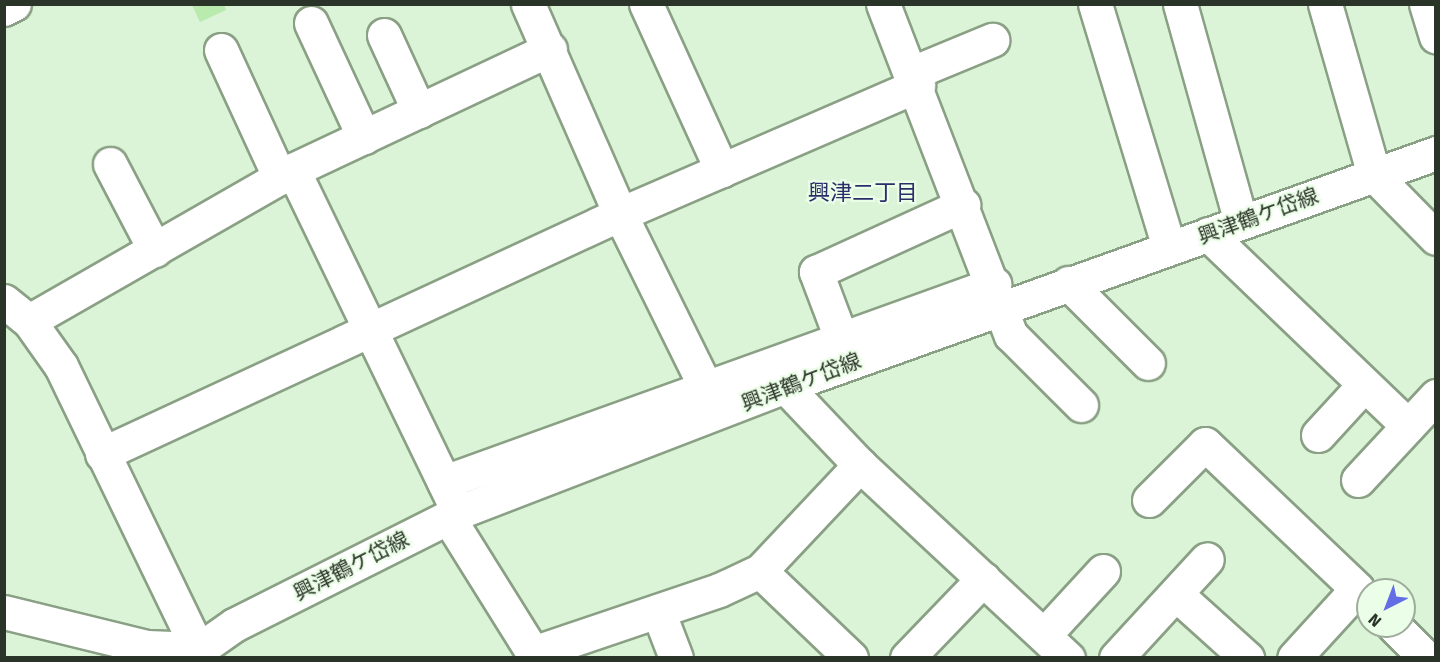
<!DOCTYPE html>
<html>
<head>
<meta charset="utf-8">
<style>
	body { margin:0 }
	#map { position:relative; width:1440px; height:662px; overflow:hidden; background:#dbf3d6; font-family:"Fira Sans","Noto Sans JP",sans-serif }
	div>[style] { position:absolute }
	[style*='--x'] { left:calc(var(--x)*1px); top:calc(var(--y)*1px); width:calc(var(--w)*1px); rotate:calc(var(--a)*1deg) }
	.green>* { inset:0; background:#b9eaae }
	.roads { filter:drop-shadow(2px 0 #8aa085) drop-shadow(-2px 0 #8aa085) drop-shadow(0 2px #8aa085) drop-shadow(0 -2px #8aa085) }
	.minor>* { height:33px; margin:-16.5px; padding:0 16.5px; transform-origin:16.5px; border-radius:16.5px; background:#fff }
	span { translate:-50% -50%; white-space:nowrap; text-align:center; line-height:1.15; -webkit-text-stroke:4.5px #ebfee7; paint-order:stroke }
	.street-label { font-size:21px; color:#2b3429 }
	.neighbourhood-label { font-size:22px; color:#2a2f69 }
	.frame { position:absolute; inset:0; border:6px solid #2b3429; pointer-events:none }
	.north { position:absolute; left:1356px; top:578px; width:60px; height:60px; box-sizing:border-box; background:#ebfee7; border:2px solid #9ead9b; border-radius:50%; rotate:222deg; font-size:16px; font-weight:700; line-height:24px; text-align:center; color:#2b3429 }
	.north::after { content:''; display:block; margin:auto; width:21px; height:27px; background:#636de5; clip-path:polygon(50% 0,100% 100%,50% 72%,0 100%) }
</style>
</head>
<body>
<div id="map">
	<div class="green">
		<div style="clip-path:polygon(192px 5px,224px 5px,226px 10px,200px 22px)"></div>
	</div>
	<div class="roads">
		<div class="minor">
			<div style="--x:528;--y:4;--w:229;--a:66.3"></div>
			<div style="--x:620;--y:214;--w:192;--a:63.7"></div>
			<div style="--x:646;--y:4;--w:183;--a:65.5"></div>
			<div style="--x:883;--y:4;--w:355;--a:68.9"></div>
			<div style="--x:1011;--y:335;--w:99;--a:45"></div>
			<div style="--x:1095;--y:4;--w:255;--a:73.1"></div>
			<div style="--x:1180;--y:4;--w:226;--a:74.4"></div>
			<div style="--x:1325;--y:4;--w:178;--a:74"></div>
			<div style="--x:1374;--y:175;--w:88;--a:45.5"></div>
			<div style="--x:1426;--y:4;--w:34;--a:73"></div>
			<div style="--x:4;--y:9;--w:11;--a:-27"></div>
			<div style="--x:311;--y:23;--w:126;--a:65.1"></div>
			<div style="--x:384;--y:35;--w:84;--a:65.3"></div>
			<div style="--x:221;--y:50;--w:141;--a:65.3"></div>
			<div style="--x:912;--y:73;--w:87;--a:-22.4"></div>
			<div style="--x:110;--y:164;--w:97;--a:62.4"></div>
			<div style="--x:293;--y:170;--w:368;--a:64.2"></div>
			<div style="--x:1208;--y:234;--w:277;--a:43.8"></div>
			<div style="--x:1068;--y:283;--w:113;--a:45"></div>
			<div style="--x:4;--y:301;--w:32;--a:39"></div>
			<div style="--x:29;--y:321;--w:55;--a:54.6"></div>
			<div style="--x:61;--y:366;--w:324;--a:64.2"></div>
			<div style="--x:29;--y:321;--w:304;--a:-29.8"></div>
			<div style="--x:293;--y:170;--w:284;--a:-25.2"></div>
			<div style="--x:841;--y:338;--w:71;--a:-110.7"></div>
			<div style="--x:816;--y:272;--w:162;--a:-24.5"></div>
			<div style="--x:785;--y:386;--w:109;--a:46.5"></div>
			<div style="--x:860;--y:465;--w:284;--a:42.9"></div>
			<div style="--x:1318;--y:435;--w:67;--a:-47.4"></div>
			<div style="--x:102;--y:454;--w:571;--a:-24.86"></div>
			<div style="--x:620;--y:214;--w:325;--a:-23.4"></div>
			<div style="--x:1358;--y:480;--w:115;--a:-47.1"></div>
			<div style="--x:444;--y:482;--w:585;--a:-19.8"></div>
			<div style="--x:1149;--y:500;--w:79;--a:-45"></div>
			<div style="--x:1205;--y:444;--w:210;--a:43.6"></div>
			<div style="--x:1357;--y:589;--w:93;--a:132.4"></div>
			<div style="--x:448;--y:517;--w:160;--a:58"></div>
			<div style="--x:533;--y:653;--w:196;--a:-18.7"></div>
			<div style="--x:719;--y:590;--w:45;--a:-24.9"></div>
			<div style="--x:760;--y:571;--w:146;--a:-46.7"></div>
			<div style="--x:760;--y:571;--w:126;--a:43.7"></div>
			<div style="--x:1176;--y:594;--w:96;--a:42"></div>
			<div style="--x:658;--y:611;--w:50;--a:69"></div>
			<div style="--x:4;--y:612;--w:147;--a:13.8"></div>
			<div style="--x:147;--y:647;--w:50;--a:2.3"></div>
			<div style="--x:1394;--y:626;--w:45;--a:45"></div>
			<div style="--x:1044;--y:635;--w:87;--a:-47.3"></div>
			<div style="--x:187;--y:658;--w:57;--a:-35.1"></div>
			<div style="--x:234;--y:625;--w:252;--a:-26.7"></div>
			<div style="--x:459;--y:512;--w:350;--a:-21.1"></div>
			<div style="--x:785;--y:386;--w:691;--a:-19.69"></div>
			<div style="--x:907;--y:658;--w:110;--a:-46.1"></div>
			<div style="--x:1116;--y:658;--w:134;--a:-47.4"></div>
		</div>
	</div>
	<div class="street-label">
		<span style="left:1258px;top:216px;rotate:-20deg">興津鶴ケ岱線</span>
		<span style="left:801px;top:382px;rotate:-21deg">興津鶴ケ岱線</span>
		<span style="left:351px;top:566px;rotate:-27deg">興津鶴ケ岱線</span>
	</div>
	<div class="neighbourhood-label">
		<span style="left:863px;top:193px">興津二丁目</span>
	</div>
	<div class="frame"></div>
	<div class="north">N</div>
</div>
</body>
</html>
